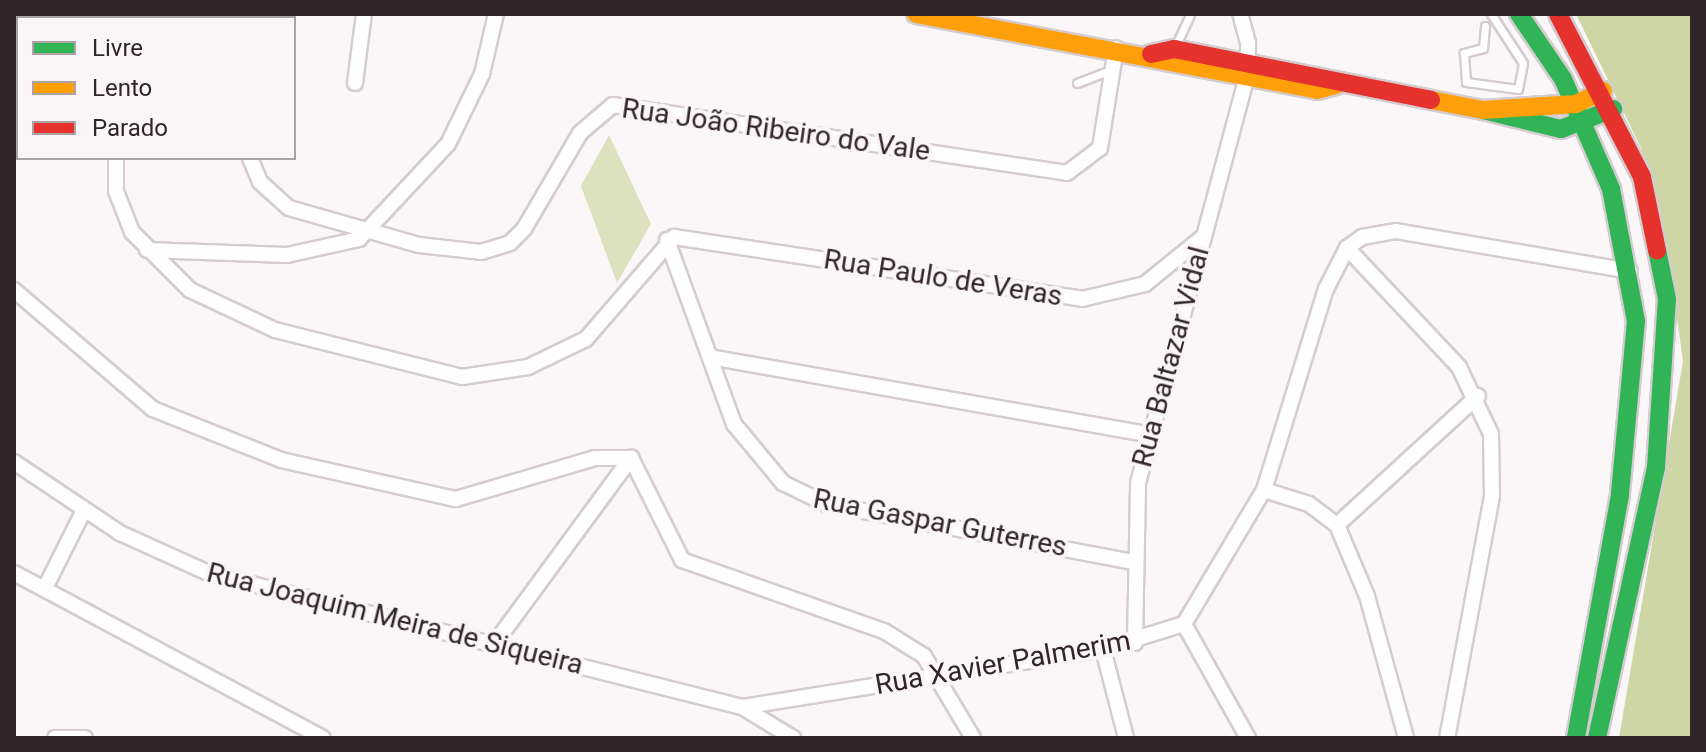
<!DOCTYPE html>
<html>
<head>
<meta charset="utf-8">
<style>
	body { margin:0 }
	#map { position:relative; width:1706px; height:752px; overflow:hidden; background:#fbf6f8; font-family:Roboto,sans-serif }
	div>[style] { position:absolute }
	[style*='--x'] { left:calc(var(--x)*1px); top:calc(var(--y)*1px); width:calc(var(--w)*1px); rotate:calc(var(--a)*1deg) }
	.green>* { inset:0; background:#dce2bd }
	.forest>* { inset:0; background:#ced6a6 }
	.roads { filter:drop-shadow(2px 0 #d4cccf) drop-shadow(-2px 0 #d4cccf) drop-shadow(0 2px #d4cccf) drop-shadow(0 -2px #d4cccf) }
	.lane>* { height:7px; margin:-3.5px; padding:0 3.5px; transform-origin:3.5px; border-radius:3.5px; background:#fefefe }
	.street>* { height:14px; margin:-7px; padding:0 7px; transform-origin:7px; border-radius:7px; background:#fefefe }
	.fast>* { height:18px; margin:-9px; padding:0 9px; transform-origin:9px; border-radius:9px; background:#30b455 }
	.slow>* { height:18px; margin:-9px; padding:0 9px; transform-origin:9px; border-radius:9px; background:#ff9f0a }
	.jam>* { height:18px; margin:-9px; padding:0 9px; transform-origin:9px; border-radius:9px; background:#e5322d }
	span { translate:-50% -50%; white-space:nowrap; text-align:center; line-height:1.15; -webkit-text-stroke:8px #fcf5f7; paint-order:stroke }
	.street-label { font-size:28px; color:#32252a }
	.frame { position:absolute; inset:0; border:16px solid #32252a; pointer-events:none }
	.legend { position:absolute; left:16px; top:16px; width:280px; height:144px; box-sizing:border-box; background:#fcf5f7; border:2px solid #aba2a5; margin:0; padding:10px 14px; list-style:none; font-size:24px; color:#32252a }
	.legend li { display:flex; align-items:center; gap:16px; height:40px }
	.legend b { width:40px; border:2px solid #aba2a5 }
</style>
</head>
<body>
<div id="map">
	<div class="green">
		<div style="clip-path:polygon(609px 135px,651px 224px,617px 283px,581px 186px)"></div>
	</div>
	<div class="forest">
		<div style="clip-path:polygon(1576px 14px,1692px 14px,1692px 738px,1619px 738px,1683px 361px,1668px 255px,1641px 148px)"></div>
	</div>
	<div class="roads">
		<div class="lane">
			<div style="--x:1485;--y:26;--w:22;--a:95"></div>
			<div style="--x:1483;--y:48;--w:20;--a:165"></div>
			<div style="--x:1464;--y:53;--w:29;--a:86"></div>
			<div style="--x:1466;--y:82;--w:52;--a:7.7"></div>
			<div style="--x:1518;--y:89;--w:26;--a:-79"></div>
			<div style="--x:1523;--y:63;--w:59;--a:-123.1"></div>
			<div style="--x:1175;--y:47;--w:35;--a:-65"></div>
			<div style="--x:1077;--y:83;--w:36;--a:-21"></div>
		</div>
		<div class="street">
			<div style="--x:93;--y:14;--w:8;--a:30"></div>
			<div style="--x:246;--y:14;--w:4;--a:63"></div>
			<div style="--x:48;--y:18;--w:5;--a:-53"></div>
			<div style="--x:14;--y:56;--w:6;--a:-51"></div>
			<div style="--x:355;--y:83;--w:70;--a:-82.6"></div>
			<div style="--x:116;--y:158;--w:33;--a:90"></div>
			<div style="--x:116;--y:191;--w:44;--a:68.7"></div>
			<div style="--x:132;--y:232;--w:82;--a:45"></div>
			<div style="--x:190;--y:290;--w:94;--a:25.2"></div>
			<div style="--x:275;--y:330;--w:193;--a:14.1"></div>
			<div style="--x:462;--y:377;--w:67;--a:-8.6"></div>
			<div style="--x:528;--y:367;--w:64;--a:-25.8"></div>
			<div style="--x:586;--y:339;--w:135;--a:-49.2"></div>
			<div style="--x:674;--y:237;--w:413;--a:8.6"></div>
			<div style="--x:1082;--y:299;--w:65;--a:-13.4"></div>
			<div style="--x:1145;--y:284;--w:75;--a:-39"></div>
			<div style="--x:250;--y:158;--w:26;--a:67"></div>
			<div style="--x:260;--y:182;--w:39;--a:42"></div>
			<div style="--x:289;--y:208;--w:135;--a:15.9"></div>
			<div style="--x:419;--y:245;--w:62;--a:6.4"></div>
			<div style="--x:481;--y:252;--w:30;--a:-17"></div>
			<div style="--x:510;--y:243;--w:20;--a:-45"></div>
			<div style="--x:524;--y:229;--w:111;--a:-59.7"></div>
			<div style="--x:580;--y:133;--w:43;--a:-40.3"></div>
			<div style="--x:613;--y:105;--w:459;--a:8.5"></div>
			<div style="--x:1067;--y:173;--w:41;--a:-37.1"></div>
			<div style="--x:1100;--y:148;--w:101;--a:-80.9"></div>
			<div style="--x:667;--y:240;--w:196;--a:70"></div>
			<div style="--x:734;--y:424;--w:77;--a:50.3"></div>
			<div style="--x:783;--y:483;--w:48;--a:26"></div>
			<div style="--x:826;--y:504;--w:313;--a:10.7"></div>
			<div style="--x:1347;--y:248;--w:163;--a:46.7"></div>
			<div style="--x:1459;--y:367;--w:74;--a:64.5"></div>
			<div style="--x:1491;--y:434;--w:62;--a:89.1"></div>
			<div style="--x:1492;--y:496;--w:246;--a:100.5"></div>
			<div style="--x:147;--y:250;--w:140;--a:2"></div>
			<div style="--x:287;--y:255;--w:74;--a:-12.5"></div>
			<div style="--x:359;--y:239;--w:130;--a:-46.9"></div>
			<div style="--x:448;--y:144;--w:78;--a:-64.1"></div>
			<div style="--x:482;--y:74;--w:62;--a:-76.9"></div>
			<div style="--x:14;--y:290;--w:183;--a:40.6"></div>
			<div style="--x:153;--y:409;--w:138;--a:21.7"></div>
			<div style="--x:281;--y:460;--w:179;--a:12.6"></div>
			<div style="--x:456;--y:499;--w:145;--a:-16.4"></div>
			<div style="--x:595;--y:458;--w:36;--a:0"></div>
			<div style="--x:710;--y:357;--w:445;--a:10"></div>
			<div style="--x:631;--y:458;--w:114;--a:63.4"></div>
			<div style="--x:682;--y:560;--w:214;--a:19.4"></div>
			<div style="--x:884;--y:631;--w:47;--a:32"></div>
			<div style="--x:924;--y:656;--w:96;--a:59.1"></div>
			<div style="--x:14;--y:462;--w:128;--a:33.8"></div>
			<div style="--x:120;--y:533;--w:97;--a:24.4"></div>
			<div style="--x:208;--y:573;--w:551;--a:14.09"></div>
			<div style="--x:742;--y:707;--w:60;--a:31.3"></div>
			<div style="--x:1264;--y:490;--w:47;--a:17.3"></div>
			<div style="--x:1309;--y:504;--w:35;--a:37"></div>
			<div style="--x:1337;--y:525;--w:77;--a:67.1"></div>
			<div style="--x:1367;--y:596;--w:147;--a:74.6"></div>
			<div style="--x:1337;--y:525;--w:191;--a:-42.5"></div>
			<div style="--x:14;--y:573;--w:350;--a:28.1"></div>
			<div style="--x:46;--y:586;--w:83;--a:-63.4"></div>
			<div style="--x:1184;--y:624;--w:131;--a:60.7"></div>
			<div style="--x:495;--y:643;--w:230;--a:-53.7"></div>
			<div style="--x:1135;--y:643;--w:160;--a:-88.9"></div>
			<div style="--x:1138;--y:483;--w:420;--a:-75"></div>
			<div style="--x:1247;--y:77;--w:34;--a:-88"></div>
			<div style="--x:1248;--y:43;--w:30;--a:-105"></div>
			<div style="--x:1103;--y:649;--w:92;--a:75.5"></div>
			<div style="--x:742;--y:707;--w:366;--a:-9.1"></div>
			<div style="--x:1103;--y:649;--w:85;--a:-17.2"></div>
			<div style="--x:1184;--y:624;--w:156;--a:-59.2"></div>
			<div style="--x:1264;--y:490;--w:210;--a:-72.9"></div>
			<div style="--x:1326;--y:289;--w:46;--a:-62.9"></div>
			<div style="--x:1347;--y:248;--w:19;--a:-36"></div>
			<div style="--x:1362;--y:237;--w:35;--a:-10"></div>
			<div style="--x:1396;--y:231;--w:237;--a:9.7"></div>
			<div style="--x:55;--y:738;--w:30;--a:0"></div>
		</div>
		<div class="fast">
			<div style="--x:1519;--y:14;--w:78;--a:55.9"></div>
			<div style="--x:1563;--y:79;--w:120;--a:66.4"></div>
			<div style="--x:1611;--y:189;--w:134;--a:79.3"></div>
			<div style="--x:1636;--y:321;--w:175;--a:95.3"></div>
			<div style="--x:1620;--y:495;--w:247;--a:100.3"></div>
			<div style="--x:1483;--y:110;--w:80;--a:13.7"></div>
			<div style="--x:1561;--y:129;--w:56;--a:-21"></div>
			<div style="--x:1597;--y:738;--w:276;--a:-77.7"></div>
			<div style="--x:1656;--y:468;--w:169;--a:-86.3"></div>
			<div style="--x:1667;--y:299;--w:50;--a:-101.5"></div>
		</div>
		<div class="slow">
			<div style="--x:916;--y:14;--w:408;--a:10.7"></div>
			<div style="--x:1317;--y:90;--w:20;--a:-15"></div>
			<div style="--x:1431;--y:100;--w:53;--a:10.9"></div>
			<div style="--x:1483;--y:110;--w:93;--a:-3.7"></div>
			<div style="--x:1576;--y:104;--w:30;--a:-26"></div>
		</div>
		<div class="jam">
			<div style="--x:1558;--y:14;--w:183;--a:62.7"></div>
			<div style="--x:1642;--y:177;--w:75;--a:78.4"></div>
			<div style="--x:1151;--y:54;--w:24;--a:-12"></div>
			<div style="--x:1174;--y:49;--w:262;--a:11.2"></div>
		</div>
	</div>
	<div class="street-label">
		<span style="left:776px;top:130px;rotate:8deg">Rua João Ribeiro do Vale</span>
		<span style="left:943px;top:278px;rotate:9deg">Rua Paulo de Veras</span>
		<span style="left:1171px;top:357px;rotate:-75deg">Rua Baltazar Vidal</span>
		<span style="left:940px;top:523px;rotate:11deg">Rua Gaspar Guterres</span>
		<span style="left:395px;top:619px;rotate:14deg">Rua Joaquim Meira de Siqueira</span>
		<span style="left:1003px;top:663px;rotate:-10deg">Rua Xavier Palmerim</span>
	</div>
	<div class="frame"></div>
	<ul class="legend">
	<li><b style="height:10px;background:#30b455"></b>Livre</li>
	<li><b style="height:10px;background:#ff9f0a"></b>Lento</li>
	<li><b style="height:10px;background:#e5322d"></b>Parado</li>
	</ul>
</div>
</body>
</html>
